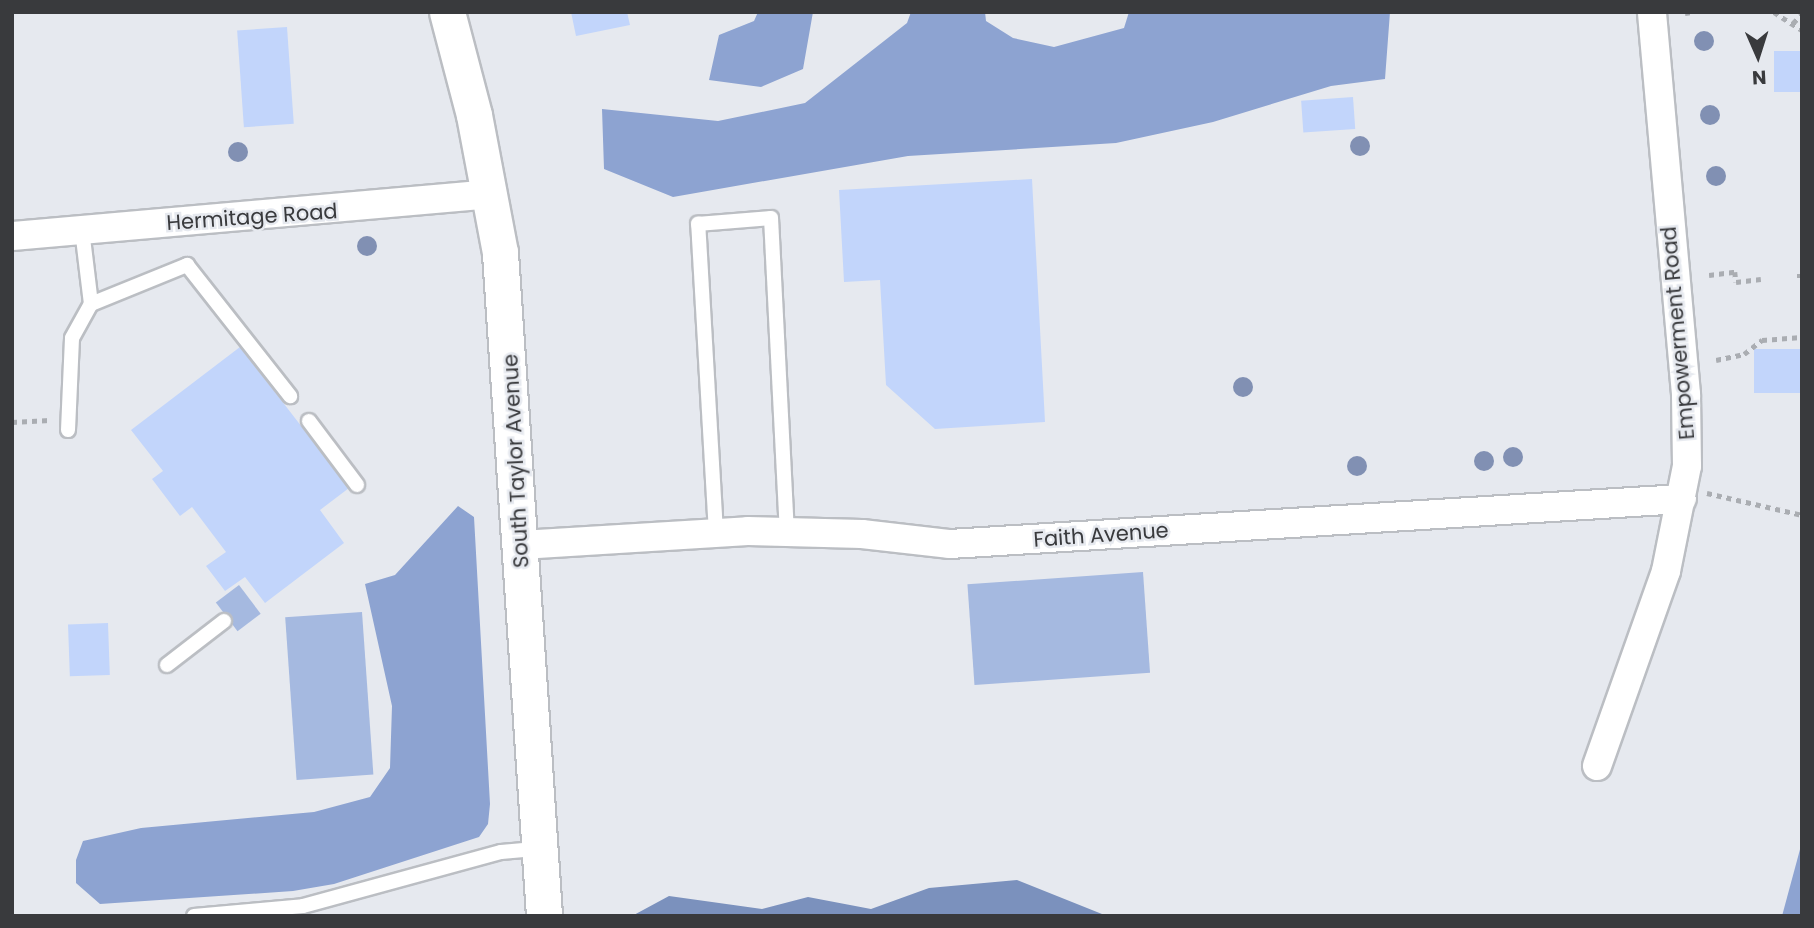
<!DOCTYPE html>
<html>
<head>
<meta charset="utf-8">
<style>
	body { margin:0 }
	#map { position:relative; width:1814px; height:928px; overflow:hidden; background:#e6e9ef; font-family:Poppins,sans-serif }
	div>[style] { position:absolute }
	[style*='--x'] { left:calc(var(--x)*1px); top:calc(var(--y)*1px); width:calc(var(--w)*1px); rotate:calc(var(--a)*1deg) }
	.green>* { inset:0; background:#a5b9e0; transform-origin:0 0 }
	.forest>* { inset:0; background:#8da3d1 }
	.water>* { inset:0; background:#7b91bd }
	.building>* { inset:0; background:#c2d5fb; transform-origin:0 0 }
	.path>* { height:4.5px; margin-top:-2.25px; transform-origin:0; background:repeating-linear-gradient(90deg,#aaadb2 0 5px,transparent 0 10px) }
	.roads { filter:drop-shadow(2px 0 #bbbec3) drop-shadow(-2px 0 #bbbec3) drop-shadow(0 2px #bbbec3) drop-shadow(0 -2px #bbbec3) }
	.service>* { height:14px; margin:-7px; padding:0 7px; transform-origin:7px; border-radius:7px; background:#fff }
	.minor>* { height:28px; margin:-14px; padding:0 14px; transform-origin:14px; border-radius:14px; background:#fff }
	.tertiary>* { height:35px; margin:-17.5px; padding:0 17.5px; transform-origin:17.5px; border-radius:17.5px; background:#fff }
	.trees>* { width:20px; height:20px; margin:-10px; border-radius:50%; background:#8190b3 }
	span { translate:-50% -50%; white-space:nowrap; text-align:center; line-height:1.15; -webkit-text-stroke:5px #e6e9ef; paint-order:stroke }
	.street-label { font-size:21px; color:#393a3d }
	.frame { position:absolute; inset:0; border:14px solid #393a3d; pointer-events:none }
	.north { position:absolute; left:1723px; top:21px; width:70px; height:70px; -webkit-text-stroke:5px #e6e9ef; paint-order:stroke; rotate:177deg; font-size:19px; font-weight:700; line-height:28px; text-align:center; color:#393a3d }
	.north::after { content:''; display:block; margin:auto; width:24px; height:32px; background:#393a3d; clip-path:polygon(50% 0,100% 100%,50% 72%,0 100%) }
</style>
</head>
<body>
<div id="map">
	<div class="green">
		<div style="left:1143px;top:572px;width:101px;height:176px;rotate:86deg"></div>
		<div style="left:239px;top:585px;width:36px;height:29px;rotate:53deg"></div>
		<div style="left:362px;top:612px;width:163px;height:77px;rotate:86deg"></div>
	</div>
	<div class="forest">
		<div style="clip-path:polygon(758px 12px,813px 12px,803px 69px,761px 87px,709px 80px,719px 35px,754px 21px)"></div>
		<div style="clip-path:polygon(911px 12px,985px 12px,986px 21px,1013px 38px,1054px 47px,1124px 28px,1129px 12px,1390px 12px,1385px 79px,1331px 86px,1213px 122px,1116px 143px,908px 156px,673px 197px,604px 169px,602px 109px,718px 121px,805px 103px,907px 23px)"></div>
		<div style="clip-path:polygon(458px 506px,474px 517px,490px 804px,488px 824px,479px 837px,334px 884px,293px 891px,100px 904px,76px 883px,76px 860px,83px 841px,141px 828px,314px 812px,370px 797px,390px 768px,392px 706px,365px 584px,395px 575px)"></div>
		<div style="clip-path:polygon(1802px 842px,1802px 916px,1782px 916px)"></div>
	</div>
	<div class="water">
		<div style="clip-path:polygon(1017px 880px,1107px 916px,632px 916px,669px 896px,762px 909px,808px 897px,871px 909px,929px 888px)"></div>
	</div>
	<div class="building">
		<div style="clip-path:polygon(571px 12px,627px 12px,630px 25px,576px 36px)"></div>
		<div style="left:287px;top:27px;width:97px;height:50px;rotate:86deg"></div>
		<div style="left:1802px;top:51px;width:41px;height:28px;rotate:90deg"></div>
		<div style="left:1353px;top:97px;width:32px;height:52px;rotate:86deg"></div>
		<div style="clip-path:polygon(1032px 179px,1045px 422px,935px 429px,886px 385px,880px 280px,844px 282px,839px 190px)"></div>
		<div style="clip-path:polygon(240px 347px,349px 488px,320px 510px,344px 543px,265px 603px,245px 577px,225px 591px,206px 566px,226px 552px,192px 507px,180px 516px,152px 479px,163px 471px,131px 430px)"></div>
		<div style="left:1802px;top:349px;width:44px;height:48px;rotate:90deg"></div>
		<div style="left:108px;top:623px;width:52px;height:40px;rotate:88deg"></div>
	</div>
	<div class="path">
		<div style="--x:1774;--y:12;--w:33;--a:33"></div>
		<div style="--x:1685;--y:13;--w:7;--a:-8"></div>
		<div style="--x:1793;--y:23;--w:13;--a:-45"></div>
		<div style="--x:1709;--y:275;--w:26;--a:-7"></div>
		<div style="--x:1735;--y:272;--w:10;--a:84"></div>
		<div style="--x:1736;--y:282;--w:25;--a:-7"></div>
		<div style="--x:1797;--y:276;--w:5;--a:0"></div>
		<div style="--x:1716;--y:360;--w:29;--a:-12"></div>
		<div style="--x:1744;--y:354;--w:23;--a:-38"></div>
		<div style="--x:1762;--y:340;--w:40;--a:-4.3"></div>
		<div style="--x:12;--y:422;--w:38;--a:-3"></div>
		<div style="--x:1707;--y:493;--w:98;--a:13"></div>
	</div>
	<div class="roads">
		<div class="service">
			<div style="--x:91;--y:304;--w:104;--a:-22.1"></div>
			<div style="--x:187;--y:265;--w:167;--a:51.8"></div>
			<div style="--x:309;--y:421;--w:80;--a:53.1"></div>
			<div style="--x:68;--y:430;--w:92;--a:-87.5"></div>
			<div style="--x:72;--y:338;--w:39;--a:-61"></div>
			<div style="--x:91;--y:304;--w:75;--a:-96.9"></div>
			<div style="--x:716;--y:533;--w:310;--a:-93.3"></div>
			<div style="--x:698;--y:224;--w:73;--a:-4.7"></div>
			<div style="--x:771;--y:218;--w:317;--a:87.1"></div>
			<div style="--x:167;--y:665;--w:72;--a:-37.7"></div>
			<div style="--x:194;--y:916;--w:109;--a:-5.2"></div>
			<div style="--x:303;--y:906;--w:205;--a:-15.3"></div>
			<div style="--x:501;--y:852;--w:37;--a:-5"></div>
		</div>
		<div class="minor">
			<div style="--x:12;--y:236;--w:482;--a:-5"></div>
			<div style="--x:521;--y:545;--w:227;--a:-3.5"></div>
			<div style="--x:748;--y:531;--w:114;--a:1.5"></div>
			<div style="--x:862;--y:534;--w:89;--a:6.5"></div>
			<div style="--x:950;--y:544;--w:733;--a:-3.52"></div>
			<div style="--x:1597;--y:766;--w:207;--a:-70.5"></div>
			<div style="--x:1666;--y:571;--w:107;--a:-78.7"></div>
			<div style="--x:1687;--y:466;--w:72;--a:-90.8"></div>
			<div style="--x:1686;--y:394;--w:384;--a:-95.1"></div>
		</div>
		<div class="tertiary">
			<div style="--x:447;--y:12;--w:106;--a:75.3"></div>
			<div style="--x:474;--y:115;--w:140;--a:79.3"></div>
			<div style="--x:500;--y:253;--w:664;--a:86.2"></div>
		</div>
	</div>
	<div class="trees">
		<div style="left:1704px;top:41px"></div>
		<div style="left:1710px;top:115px"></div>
		<div style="left:1360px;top:146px"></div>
		<div style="left:238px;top:152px"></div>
		<div style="left:1716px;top:176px"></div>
		<div style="left:367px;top:246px"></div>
		<div style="left:1243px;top:387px"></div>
		<div style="left:1513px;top:457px"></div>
		<div style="left:1484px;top:461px"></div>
		<div style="left:1357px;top:466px"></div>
	</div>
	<div class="street-label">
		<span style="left:252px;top:217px;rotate:-4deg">Hermitage Road</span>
		<span style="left:1678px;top:333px;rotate:-95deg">Empowerment Road</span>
		<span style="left:516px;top:461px;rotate:-93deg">South Taylor Avenue</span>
		<span style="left:1101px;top:535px;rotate:-4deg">Faith Avenue</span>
	</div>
	<div class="frame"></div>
	<div class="north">N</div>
</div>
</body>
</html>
